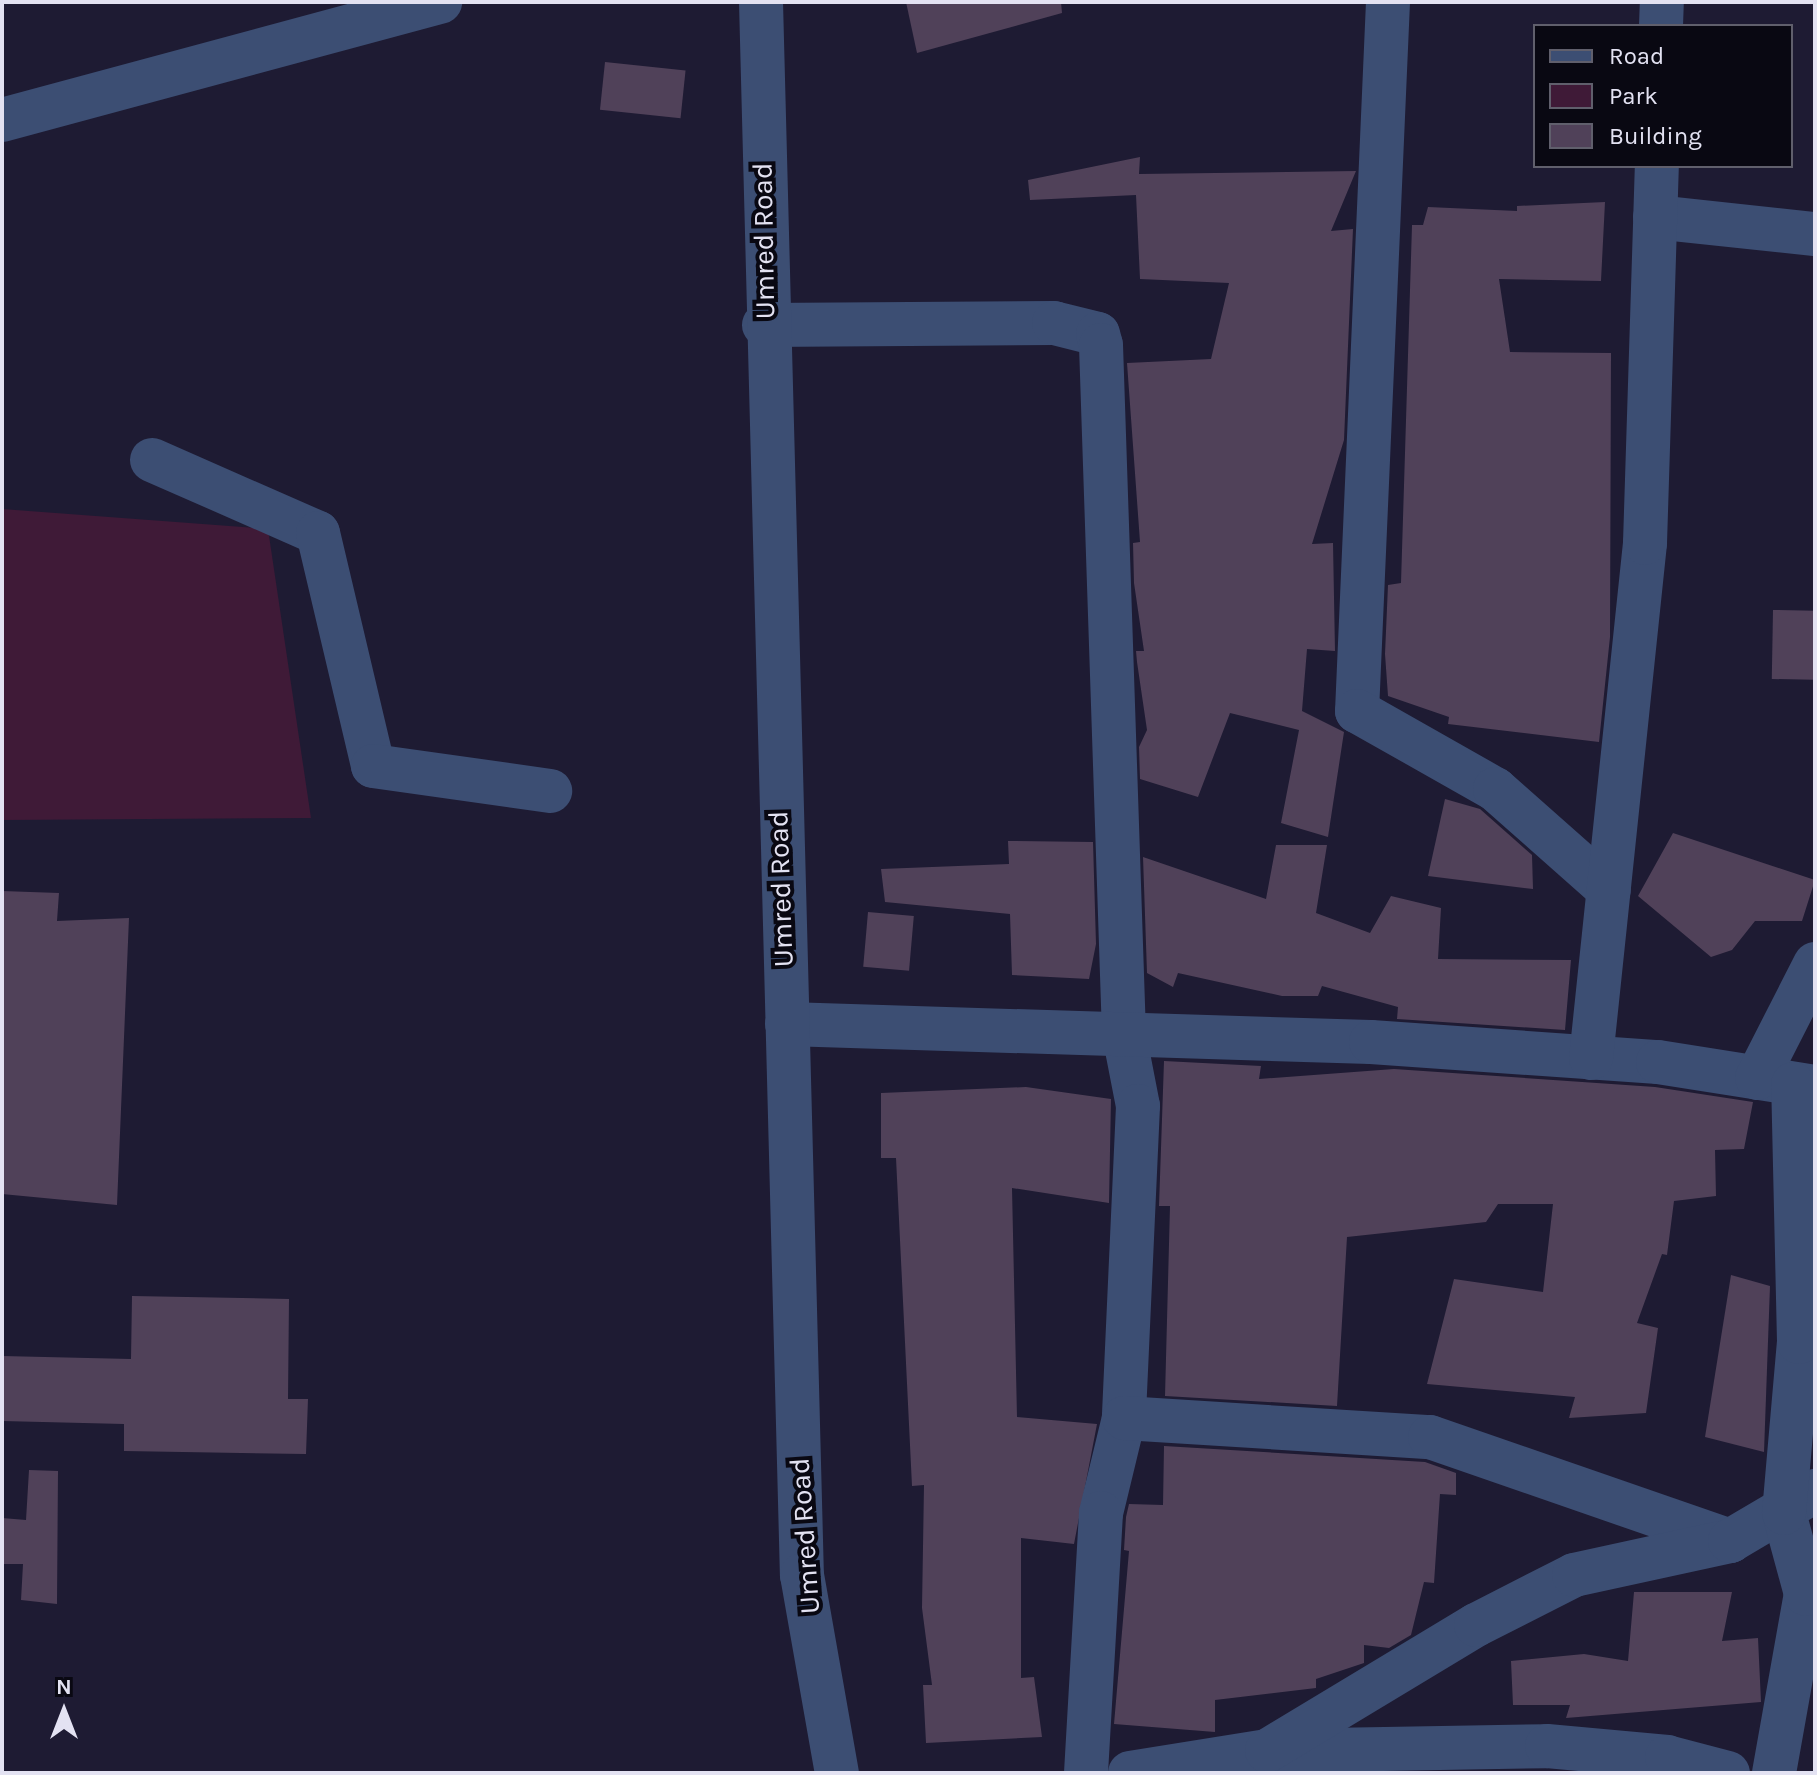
<!DOCTYPE html>
<html>
<head>
<meta charset="utf-8">
<style>
	body { margin:0 }
	#map { position:relative; width:1817px; height:1775px; overflow:hidden; background:#1e1b33; font-family:Karla,sans-serif }
	div>[style] { position:absolute }
	[style*='--x'] { left:calc(var(--x)*1px); top:calc(var(--y)*1px); width:calc(var(--w)*1px); rotate:calc(var(--a)*1deg) }
	.green>* { inset:0; background:#3f1a37 }
	.building>* { inset:0; background:#504159; transform-origin:0 0 }
	.minor>* { height:44px; margin:-22px; padding:0 22px; transform-origin:22px; border-radius:22px; background:#3c4e73 }
	.tertiary>* { height:44px; margin:-22px; padding:0 22px; transform-origin:22px; border-radius:22px; background:#3c4e73 }
	span { translate:-50% -50%; white-space:nowrap; text-align:center; line-height:1.15; -webkit-text-stroke:8px #090812; paint-order:stroke }
	.street-label { font-size:28px; color:#e3e2f2 }
	.frame { position:absolute; inset:0; border:4px solid #e3e2f2; pointer-events:none }
	.legend { position:absolute; left:1533px; top:24px; width:260px; height:144px; box-sizing:border-box; background:#090812; border:2px solid #605f6c; margin:0; padding:10px 14px; list-style:none; font-size:24px; color:#e3e2f2 }
	.legend li { display:flex; align-items:center; gap:16px; height:40px }
	.legend b { width:40px; border:2px solid #605f6c }
	.north { position:absolute; left:24px; top:1671px; width:80px; height:80px; -webkit-text-stroke:6px #090812; paint-order:stroke; rotate:0deg; font-size:22px; font-weight:700; line-height:32px; text-align:center; color:#e3e2f2 }
	.north::after { content:''; display:block; margin:auto; width:28px; height:36px; background:#e3e2f2; clip-path:polygon(50% 0,100% 100%,50% 72%,0 100%) }
</style>
</head>
<body>
<div id="map">
	<div class="green">
		<div style="clip-path:polygon(2px 509px,268px 529px,311px 818px,2px 820px)"></div>
	</div>
	<div class="building">
		<div style="clip-path:polygon(906px 2px,1061px 2px,1062px 13px,917px 53px)"></div>
		<div style="left:605px;top:62px;width:81px;height:48px;rotate:6deg"></div>
		<div style="clip-path:polygon(1140px 157px,1139px 174px,1356px 171px,1331px 231px,1353px 229px,1344px 440px,1312px 544px,1333px 543px,1335px 651px,1307px 649px,1302px 711px,1344px 732px,1328px 837px,1281px 823px,1299px 730px,1230px 713px,1198px 797px,1140px 779px,1139px 747px,1147px 730px,1137px 662px,1136px 651px,1144px 651px,1134px 583px,1133px 543px,1140px 542px,1127px 363px,1211px 359px,1229px 283px,1140px 279px,1136px 195px,1030px 200px,1028px 180px)"></div>
		<div style="clip-path:polygon(1605px 202px,1601px 281px,1499px 279px,1510px 352px,1611px 353px,1610px 637px,1599px 742px,1448px 724px,1449px 717px,1388px 696px,1385px 654px,1388px 585px,1401px 583px,1412px 225px,1423px 225px,1428px 207px,1517px 211px,1517px 206px)"></div>
		<div style="left:1773px;top:610px;width:42px;height:69px;rotate:1deg"></div>
		<div style="clip-path:polygon(1445px 799px,1480px 809px,1532px 855px,1533px 889px,1428px 876px)"></div>
		<div style="clip-path:polygon(1673px 833px,1815px 880px,1802px 921px,1755px 921px,1732px 950px,1711px 957px,1638px 896px)"></div>
		<div style="clip-path:polygon(1008px 841px,1093px 842px,1096px 944px,1089px 979px,1012px 975px,1010px 914px,885px 902px,881px 869px,1009px 864px)"></div>
		<div style="clip-path:polygon(1276px 845px,1327px 845px,1316px 913px,1370px 933px,1391px 896px,1441px 908px,1438px 959px,1571px 960px,1565px 1030px,1397px 1019px,1398px 1007px,1322px 986px,1318px 996px,1282px 996px,1178px 973px,1173px 987px,1147px 973px,1143px 857px,1266px 899px)"></div>
		<div style="clip-path:polygon(2px 891px,59px 893px,57px 921px,129px 918px,117px 1205px,2px 1194px)"></div>
		<div style="left:868px;top:912px;width:46px;height:55px;rotate:5deg"></div>
		<div style="clip-path:polygon(1164px 1061px,1261px 1066px,1259px 1079px,1394px 1069px,1655px 1087px,1753px 1102px,1744px 1149px,1715px 1150px,1716px 1196px,1674px 1201px,1667px 1255px,1662px 1254px,1637px 1323px,1658px 1328px,1646px 1413px,1569px 1418px,1575px 1397px,1427px 1384px,1454px 1279px,1543px 1292px,1553px 1204px,1498px 1204px,1486px 1222px,1347px 1237px,1337px 1406px,1165px 1396px,1170px 1206px,1159px 1206px)"></div>
		<div style="clip-path:polygon(1026px 1087px,1111px 1099px,1109px 1203px,1012px 1188px,1017px 1417px,1097px 1424px,1074px 1544px,1021px 1538px,1021px 1678px,1034px 1677px,1042px 1737px,926px 1743px,923px 1685px,932px 1685px,922px 1608px,924px 1485px,912px 1486px,896px 1158px,881px 1158px,881px 1093px)"></div>
		<div style="clip-path:polygon(1731px 1275px,1770px 1286px,1764px 1452px,1705px 1437px)"></div>
		<div style="clip-path:polygon(132px 1296px,289px 1299px,288px 1399px,308px 1399px,306px 1454px,124px 1451px,124px 1424px,2px 1421px,2px 1356px,131px 1359px)"></div>
		<div style="clip-path:polygon(1164px 1446px,1425px 1462px,1456px 1473px,1456px 1495px,1440px 1494px,1434px 1583px,1424px 1582px,1411px 1635px,1389px 1648px,1364px 1645px,1364px 1663px,1316px 1679px,1316px 1688px,1215px 1700px,1215px 1732px,1114px 1724px,1129px 1551px,1124px 1550px,1126px 1517px,1129px 1504px,1163px 1505px)"></div>
		<div style="clip-path:polygon(29px 1470px,58px 1471px,57px 1604px,21px 1600px,23px 1564px,2px 1564px,2px 1518px,26px 1520px)"></div>
		<div style="clip-path:polygon(1634px 1592px,1732px 1592px,1722px 1641px,1758px 1638px,1761px 1702px,1566px 1718px,1570px 1705px,1513px 1705px,1511px 1661px,1584px 1654px,1628px 1661px)"></div>
	</div>
	<div class="minor">
		<div style="--x:1388;--y:2;--w:710;--a:92.5"></div>
		<div style="--x:1357;--y:711;--w:159;--a:29.5"></div>
		<div style="--x:1495;--y:789;--w:152;--a:41.5"></div>
		<div style="--x:1661;--y:26;--w:24;--a:-88"></div>
		<div style="--x:1655;--y:217;--w:161;--a:6.1"></div>
		<div style="--x:764;--y:325;--w:290;--a:-0.4"></div>
		<div style="--x:1054;--y:323;--w:45;--a:14"></div>
		<div style="--x:1098;--y:334;--w:11;--a:75"></div>
		<div style="--x:1101;--y:345;--w:689;--a:88.09"></div>
		<div style="--x:1124;--y:1034;--w:73;--a:79"></div>
		<div style="--x:1138;--y:1106;--w:312;--a:92.6"></div>
		<div style="--x:1124;--y:1418;--w:98;--a:103.6"></div>
		<div style="--x:1101;--y:1513;--w:260;--a:93.3"></div>
		<div style="--x:152;--y:460;--w:181;--a:23.7"></div>
		<div style="--x:318;--y:533;--w:239;--a:76.7"></div>
		<div style="--x:373;--y:766;--w:179;--a:8"></div>
		<div style="--x:787;--y:1024;--w:584;--a:1.77"></div>
		<div style="--x:1371;--y:1042;--w:288;--a:4"></div>
		<div style="--x:1658;--y:1062;--w:159;--a:9"></div>
		<div style="--x:1591;--y:1058;--w:518;--a:-84.01"></div>
		<div style="--x:1645;--y:543;--w:377;--a:-88.2"></div>
		<div style="--x:1757;--y:1078;--w:128;--a:-63"></div>
		<div style="--x:1124;--y:1418;--w:307;--a:3.6"></div>
		<div style="--x:1430;--y:1437;--w:318;--a:19.1"></div>
		<div style="--x:1270;--y:1751;--w:277;--a:-1"></div>
		<div style="--x:1547;--y:1746;--w:121;--a:5.2"></div>
		<div style="--x:1667;--y:1757;--w:63;--a:14.7"></div>
		<div style="--x:1130;--y:1773;--w:139;--a:-9.1"></div>
		<div style="--x:1267;--y:1751;--w:244;--a:-31.1"></div>
		<div style="--x:1476;--y:1625;--w:110;--a:-27"></div>
		<div style="--x:1574;--y:1575;--w:160;--a:-12.3"></div>
		<div style="--x:1730;--y:1541;--w:99;--a:-30.5"></div>
		<div style="--x:1774;--y:1773;--w:182;--a:-79.9"></div>
		<div style="--x:1806;--y:1594;--w:84;--a:-105.2"></div>
		<div style="--x:1784;--y:1513;--w:172;--a:-85"></div>
		<div style="--x:1799;--y:1342;--w:258;--a:-91.3"></div>
	</div>
	<div class="tertiary">
		<div style="--x:761;--y:2;--w:1574;--a:88.51"></div>
		<div style="--x:802;--y:1575;--w:201;--a:80"></div>
		<div style="--x:2;--y:120;--w:454;--a:-15.1"></div>
	</div>
	<div class="street-label">
		<span style="left:764px;top:241px;rotate:-91deg">Umred Road</span>
		<span style="left:781px;top:889px;rotate:-92deg">Umred Road</span>
		<span style="left:805px;top:1536px;rotate:-94deg">Umred Road</span>
	</div>
	<div class="frame"></div>
	<ul class="legend">
	<li><b style="height:10px;background:#3c4e73"></b>Road</li>
	<li><b style="height:22px;background:#3f1a37"></b>Park</li>
	<li><b style="height:22px;background:#504159"></b>Building</li>
	</ul>
	<div class="north">N</div>
</div>
</body>
</html>
